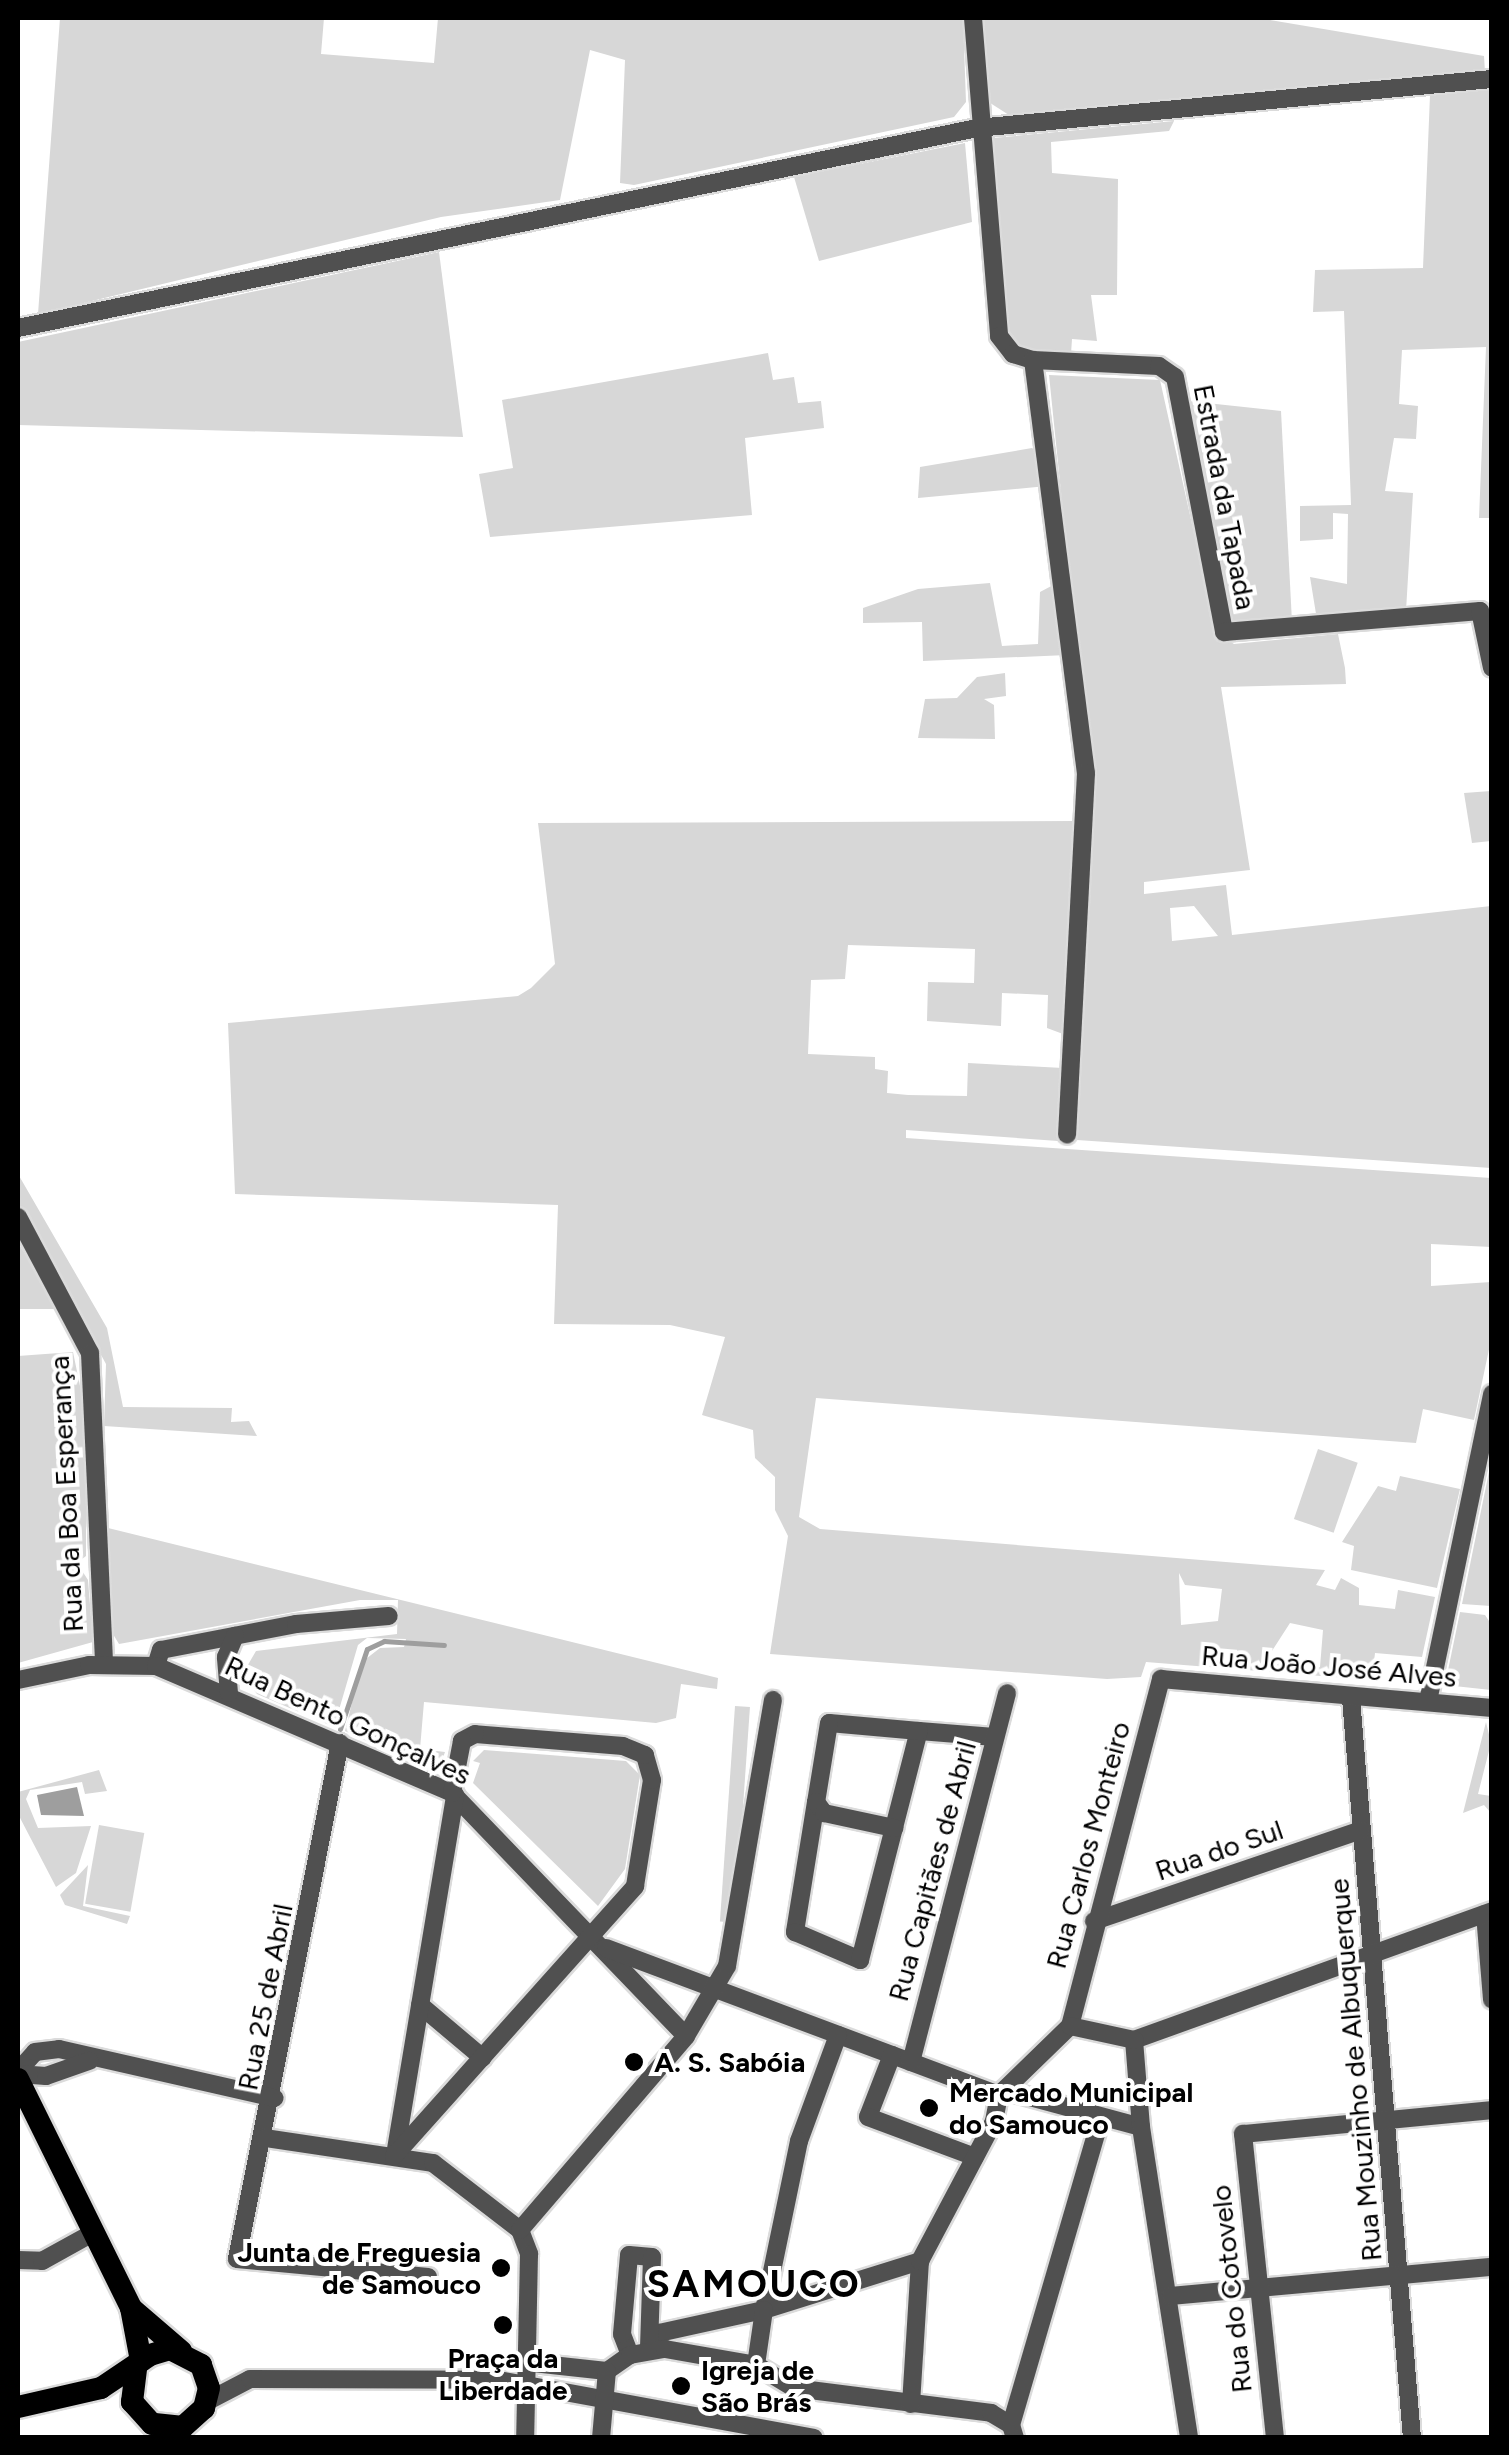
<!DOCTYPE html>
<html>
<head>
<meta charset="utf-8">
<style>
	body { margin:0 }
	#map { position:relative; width:1509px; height:2455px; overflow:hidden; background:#fff; font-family:Figtree,sans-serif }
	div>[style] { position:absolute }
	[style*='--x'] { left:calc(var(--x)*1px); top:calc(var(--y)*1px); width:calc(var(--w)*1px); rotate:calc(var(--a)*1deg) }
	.green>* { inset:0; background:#d7d7d7; transform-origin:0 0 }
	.water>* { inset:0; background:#9e9e9e }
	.stream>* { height:5px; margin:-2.5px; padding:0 2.5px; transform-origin:2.5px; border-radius:2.5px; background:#9e9e9e }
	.roads { filter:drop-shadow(2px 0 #dbdbdb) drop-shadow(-2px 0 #dbdbdb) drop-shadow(0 2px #dbdbdb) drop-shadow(0 -2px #dbdbdb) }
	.minor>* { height:18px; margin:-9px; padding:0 9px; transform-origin:9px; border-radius:9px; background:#505050 }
	.major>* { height:22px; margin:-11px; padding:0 11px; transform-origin:11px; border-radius:11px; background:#000 }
	.dots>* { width:28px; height:28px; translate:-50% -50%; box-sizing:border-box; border:5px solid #fff; border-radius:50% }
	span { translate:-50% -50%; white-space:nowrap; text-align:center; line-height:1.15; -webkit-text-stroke:8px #fff; paint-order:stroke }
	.street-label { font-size:28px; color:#000 }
	.poi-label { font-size:28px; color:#000; font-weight:700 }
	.left { translate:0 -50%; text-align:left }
	.right { translate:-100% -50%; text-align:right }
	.district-label { font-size:38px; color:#000; font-weight:700; letter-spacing:2.5px }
	.frame { position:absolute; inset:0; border:20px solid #000; pointer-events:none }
</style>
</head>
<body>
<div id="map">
	<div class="green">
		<div style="clip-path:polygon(60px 18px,324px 18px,321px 54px,434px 63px,438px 18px,963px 18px,966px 102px,954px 117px,634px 185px,620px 183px,625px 60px,590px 50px,560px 200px,441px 217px,38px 314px)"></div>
		<div style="clip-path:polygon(982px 18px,1258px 18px,1484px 56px,1485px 72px,1012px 117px,984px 99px)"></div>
		<div style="clip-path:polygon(1491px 90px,1491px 518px,1479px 518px,1486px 347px,1402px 350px,1399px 404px,1418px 406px,1416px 439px,1394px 438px,1385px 491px,1413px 493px,1406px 611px,1317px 620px,1310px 577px,1347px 584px,1348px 514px,1333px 513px,1333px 539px,1300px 541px,1300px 506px,1351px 505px,1344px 311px,1313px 312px,1315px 270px,1423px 268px,1430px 95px)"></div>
		<div style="clip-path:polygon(1174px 121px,1169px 131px,1051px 142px,1052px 173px,1118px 179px,1117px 295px,1091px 295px,1097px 341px,1072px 339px,1071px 354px,1022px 350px,1005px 332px,993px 138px)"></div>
		<div style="clip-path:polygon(965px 143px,972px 222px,819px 261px,794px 177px)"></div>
		<div style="clip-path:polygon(439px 252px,463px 437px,18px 425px,18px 342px)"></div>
		<div style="clip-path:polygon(768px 353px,773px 380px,794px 377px,798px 403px,821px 401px,824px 428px,745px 438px,752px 515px,490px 537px,479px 474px,513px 468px,502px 400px)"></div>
		<div style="clip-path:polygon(evenodd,1049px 375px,1160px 380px,1216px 632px,1234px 644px,1338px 634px,1345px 668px,1346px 684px,1221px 687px,1250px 870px,1144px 882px,1144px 894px,1226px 885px,1232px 935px,1491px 906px,1491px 1168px,1077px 1140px,1090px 776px,1049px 375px,1194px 906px,1218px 936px,1172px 941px,1170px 908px,1194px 906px)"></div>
		<div style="clip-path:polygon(1188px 401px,1281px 411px,1292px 622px,1230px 629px)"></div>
		<div style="clip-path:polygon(1032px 448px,1043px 456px,1047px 486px,918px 498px,920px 467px)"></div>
		<div style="clip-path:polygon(990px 583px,1002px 646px,1038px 644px,1040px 592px,1057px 583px,1067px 655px,923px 661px,922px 622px,863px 623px,863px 608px,918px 589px)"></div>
		<div style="clip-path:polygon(1005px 673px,1006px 696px,984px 699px,994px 705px,995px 739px,918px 738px,925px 699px,957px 698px,977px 677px)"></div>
		<div style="clip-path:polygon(1491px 791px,1491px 841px,1472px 843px,1464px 793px)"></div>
		<div style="clip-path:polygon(evenodd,1076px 821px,1063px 1034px,1047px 1028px,1048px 995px,1002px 993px,1001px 1026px,927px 1021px,928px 982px,974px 983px,975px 949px,848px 945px,845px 979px,811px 980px,808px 1054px,875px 1057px,875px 1069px,888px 1071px,887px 1093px,908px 1095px,967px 1096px,968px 1063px,1063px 1068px,1058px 1141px,906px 1130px,906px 1138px,1491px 1178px,1491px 1247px,1431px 1244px,1431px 1286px,1491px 1282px,1491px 1340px,1474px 1420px,1423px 1409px,1416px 1443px,816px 1398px,799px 1517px,820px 1529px,1325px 1570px,1316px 1585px,1335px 1590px,1341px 1578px,1359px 1588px,1359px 1605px,1395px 1609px,1398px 1590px,1435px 1597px,1422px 1657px,1375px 1653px,1372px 1680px,1269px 1672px,1281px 1661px,1281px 1672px,1320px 1667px,1323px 1630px,1290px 1623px,1259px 1671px,1146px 1662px,1141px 1677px,1107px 1679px,770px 1654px,788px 1536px,775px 1510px,775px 1477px,755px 1458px,753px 1430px,702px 1415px,725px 1337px,670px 1325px,554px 1324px,558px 1205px,235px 1194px,228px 1023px,518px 996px,531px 988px,555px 964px,538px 823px,1076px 821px,1179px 1573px,1185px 1585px,1222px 1589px,1218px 1621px,1181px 1625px,1179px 1573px)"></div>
		<div style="clip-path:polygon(18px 1174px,107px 1328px,123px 1407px,232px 1408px,231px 1422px,249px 1421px,257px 1436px,104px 1426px,106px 1364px,18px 1203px)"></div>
		<div style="clip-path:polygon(18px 1243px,55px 1299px,60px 1309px,18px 1309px)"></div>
		<div style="clip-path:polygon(73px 1352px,86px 1415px,86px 1556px,77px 1563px,88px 1580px,93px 1642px,18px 1663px,18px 1356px)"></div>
		<div style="left:1318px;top:1449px;width:42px;height:74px;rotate:19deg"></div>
		<div style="clip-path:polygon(1491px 1462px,1491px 1606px,1462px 1604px)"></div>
		<div style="clip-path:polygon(1400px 1476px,1460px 1489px,1437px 1588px,1351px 1570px,1354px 1546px,1342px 1542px,1378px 1486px,1396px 1491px)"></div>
		<div style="clip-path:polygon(104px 1527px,718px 1678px,717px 1689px,681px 1684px,676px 1718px,656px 1723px,424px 1702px,420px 1749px,445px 1752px,439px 1769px,429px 1770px,345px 1731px,362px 1662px,380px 1648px,404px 1647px,406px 1639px,367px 1638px,358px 1645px,334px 1727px,257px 1694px,242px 1675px,256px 1651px,397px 1634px,398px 1600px,360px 1600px,119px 1644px,108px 1626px)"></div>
		<div style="clip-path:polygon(1460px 1612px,1485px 1615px,1491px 1624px,1491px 1690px,1445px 1685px)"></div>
		<div style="left:735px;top:1706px;width:15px;height:216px;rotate:4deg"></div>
		<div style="clip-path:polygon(1486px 1722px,1491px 1743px,1478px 1794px,1491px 1796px,1491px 1813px,1484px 1805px,1463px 1813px)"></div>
		<div style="clip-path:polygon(484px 1750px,626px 1761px,640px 1775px,625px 1869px,598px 1906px,473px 1783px,480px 1763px,473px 1761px)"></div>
		<div style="clip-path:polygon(99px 1770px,107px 1791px,85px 1794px,82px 1782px,30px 1790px,26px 1799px,38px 1828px,91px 1826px,76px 1873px,56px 1887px,18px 1814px,18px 1792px)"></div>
		<div style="left:99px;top:1825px;width:46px;height:80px;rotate:10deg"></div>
		<div style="clip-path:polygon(88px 1865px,83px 1906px,130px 1916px,127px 1924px,65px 1905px,60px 1895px)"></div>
	</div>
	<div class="water">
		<div style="clip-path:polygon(77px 1787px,84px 1816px,41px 1815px,37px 1795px)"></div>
	</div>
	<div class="stream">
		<div style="--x:340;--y:1729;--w:84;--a:-71.4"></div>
		<div style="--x:367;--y:1649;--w:19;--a:-25"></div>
		<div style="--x:384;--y:1641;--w:60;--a:3.8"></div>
	</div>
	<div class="roads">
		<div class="minor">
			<div style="--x:973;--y:18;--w:319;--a:85.3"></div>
			<div style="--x:999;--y:336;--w:23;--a:52"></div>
			<div style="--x:1013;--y:354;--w:21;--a:17"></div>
			<div style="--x:1033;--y:360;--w:126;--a:2.7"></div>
			<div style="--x:1159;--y:366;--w:19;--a:35"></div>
			<div style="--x:1175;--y:377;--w:260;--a:79.1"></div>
			<div style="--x:1224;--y:632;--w:257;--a:-4.7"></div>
			<div style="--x:1480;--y:611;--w:58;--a:78.1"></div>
			<div style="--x:18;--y:328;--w:980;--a:-11.78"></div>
			<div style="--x:977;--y:128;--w:517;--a:-5.44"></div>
			<div style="--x:1033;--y:360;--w:416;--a:82.7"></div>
			<div style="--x:1086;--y:773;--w:362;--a:93"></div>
			<div style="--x:18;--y:1217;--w:154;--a:62.1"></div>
			<div style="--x:90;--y:1353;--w:311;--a:87.4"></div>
			<div style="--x:156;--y:1666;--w:17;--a:-73"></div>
			<div style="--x:161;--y:1650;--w:137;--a:-10.9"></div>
			<div style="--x:296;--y:1624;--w:93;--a:-4.9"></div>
			<div style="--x:18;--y:1680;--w:73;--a:-11.9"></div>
			<div style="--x:89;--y:1665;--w:67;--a:0.9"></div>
			<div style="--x:156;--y:1666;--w:322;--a:23.2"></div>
			<div style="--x:452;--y:1793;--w:337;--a:46.1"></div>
			<div style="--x:229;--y:1693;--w:36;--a:-95"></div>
			<div style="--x:226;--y:1657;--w:23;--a:-67"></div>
			<div style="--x:1351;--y:1698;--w:743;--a:85.29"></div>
			<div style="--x:1428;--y:1701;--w:314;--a:-78.2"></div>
			<div style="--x:919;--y:1731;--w:76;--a:4.5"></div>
			<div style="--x:340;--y:1743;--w:526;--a:101.29"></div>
			<div style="--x:237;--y:2259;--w:192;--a:5.4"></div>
			<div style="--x:816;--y:1802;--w:132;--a:99.2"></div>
			<div style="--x:795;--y:1932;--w:71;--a:23.3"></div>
			<div style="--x:860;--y:1960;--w:236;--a:-75.6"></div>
			<div style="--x:919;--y:1731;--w:90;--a:-174.9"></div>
			<div style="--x:829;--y:1723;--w:80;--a:99.3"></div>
			<div style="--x:816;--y:1802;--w:14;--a:54"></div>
			<div style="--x:824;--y:1813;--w:72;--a:12.1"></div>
			<div style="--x:1485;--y:1914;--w:86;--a:85.3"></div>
			<div style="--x:1094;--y:1921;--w:282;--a:-18.8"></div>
			<div style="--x:606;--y:1948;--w:420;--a:20.5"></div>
			<div style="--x:420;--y:2005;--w:82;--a:40.1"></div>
			<div style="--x:1070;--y:2026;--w:359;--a:-75.3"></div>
			<div style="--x:1161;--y:1679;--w:332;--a:5"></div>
			<div style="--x:838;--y:2035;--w:113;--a:110.2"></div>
			<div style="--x:799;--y:2141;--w:173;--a:101.7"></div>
			<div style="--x:764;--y:2310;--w:164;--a:-17.4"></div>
			<div style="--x:1134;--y:2040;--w:381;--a:-19.8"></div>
			<div style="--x:892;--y:2055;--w:66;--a:111.2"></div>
			<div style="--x:868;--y:2117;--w:114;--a:20.5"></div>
			<div style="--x:911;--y:2062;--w:381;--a:-75.4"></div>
			<div style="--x:18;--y:2071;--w:25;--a:-48"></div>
			<div style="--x:35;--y:2052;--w:24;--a:-7"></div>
			<div style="--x:59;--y:2049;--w:221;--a:12.8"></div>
			<div style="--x:18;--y:2074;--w:28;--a:4"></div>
			<div style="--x:46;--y:2076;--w:46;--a:-19.2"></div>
			<div style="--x:1004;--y:2090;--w:142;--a:15.1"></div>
			<div style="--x:1141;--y:2127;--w:87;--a:-94.6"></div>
			<div style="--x:1141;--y:2127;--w:315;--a:81.2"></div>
			<div style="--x:265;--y:2138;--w:170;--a:8.5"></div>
			<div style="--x:433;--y:2163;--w:110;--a:37.6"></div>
			<div style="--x:520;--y:2230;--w:26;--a:69"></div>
			<div style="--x:529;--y:2254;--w:184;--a:91.2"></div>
			<div style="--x:395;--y:2155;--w:365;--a:-80.5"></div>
			<div style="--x:394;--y:2156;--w:362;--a:-48.2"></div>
			<div style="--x:635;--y:1886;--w:107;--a:-80.9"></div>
			<div style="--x:652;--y:1780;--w:26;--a:-106"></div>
			<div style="--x:645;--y:1755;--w:24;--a:-158"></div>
			<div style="--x:623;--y:1746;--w:148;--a:-175.4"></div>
			<div style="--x:475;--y:1734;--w:15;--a:152"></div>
			<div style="--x:462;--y:1741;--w:53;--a:100.9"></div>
			<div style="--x:520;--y:2230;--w:255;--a:-49.4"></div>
			<div style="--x:686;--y:2036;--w:81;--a:-59.6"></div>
			<div style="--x:727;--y:1966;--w:270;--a:-80.2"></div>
			<div style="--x:18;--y:2260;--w:24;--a:2"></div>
			<div style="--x:42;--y:2261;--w:56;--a:-28.9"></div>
			<div style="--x:1171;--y:2296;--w:322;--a:-5.2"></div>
			<div style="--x:649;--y:2349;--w:19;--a:-58"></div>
			<div style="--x:659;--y:2333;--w:107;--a:-12.4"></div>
			<div style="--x:764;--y:2310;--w:56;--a:98.3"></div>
			<div style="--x:630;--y:2355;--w:22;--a:-111"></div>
			<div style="--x:622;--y:2334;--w:79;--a:-84.9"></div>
			<div style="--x:629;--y:2255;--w:23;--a:5"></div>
			<div style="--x:652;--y:2257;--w:92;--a:91.9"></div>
			<div style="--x:524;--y:2362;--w:83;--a:6.2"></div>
			<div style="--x:607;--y:2371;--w:28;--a:-35"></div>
			<div style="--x:630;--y:2355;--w:36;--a:-10"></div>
			<div style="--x:665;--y:2349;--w:92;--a:10"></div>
			<div style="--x:756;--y:2365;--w:44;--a:31.2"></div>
			<div style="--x:794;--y:2388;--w:199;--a:7.2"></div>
			<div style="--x:991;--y:2413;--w:23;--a:31"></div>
			<div style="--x:1011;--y:2425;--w:14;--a:73"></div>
			<div style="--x:208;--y:2401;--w:47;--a:-27.6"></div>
			<div style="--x:250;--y:2379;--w:249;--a:0.2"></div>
			<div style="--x:499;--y:2380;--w:320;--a:10.4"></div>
			<div style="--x:911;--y:2404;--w:143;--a:-86.4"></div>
			<div style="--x:920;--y:2261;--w:158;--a:-62.1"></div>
			<div style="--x:994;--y:2121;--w:26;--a:-79"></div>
			<div style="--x:999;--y:2095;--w:99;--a:-44.2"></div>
			<div style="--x:1070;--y:2026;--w:66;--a:12.3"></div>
			<div style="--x:1011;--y:2425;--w:320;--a:-73.7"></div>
			<div style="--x:601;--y:2438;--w:67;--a:-84.9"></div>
			<div style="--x:1275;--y:2438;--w:306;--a:-96"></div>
			<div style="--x:1243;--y:2134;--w:250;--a:-5.5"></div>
		</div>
		<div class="major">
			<div style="--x:18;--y:2079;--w:255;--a:63.7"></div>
			<div style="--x:131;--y:2308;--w:54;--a:79.3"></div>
			<div style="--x:131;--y:2308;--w:66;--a:40.7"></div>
			<div style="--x:18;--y:2407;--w:85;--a:-12.9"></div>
			<div style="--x:101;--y:2388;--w:59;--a:-34"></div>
			<div style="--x:150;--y:2355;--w:21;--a:-17"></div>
			<div style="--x:170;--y:2349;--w:35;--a:27"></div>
			<div style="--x:201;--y:2365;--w:24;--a:71"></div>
			<div style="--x:209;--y:2388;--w:21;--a:104"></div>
			<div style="--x:204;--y:2408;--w:28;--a:138"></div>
			<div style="--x:183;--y:2427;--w:31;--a:-174"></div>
			<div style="--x:152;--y:2424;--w:30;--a:-132"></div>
			<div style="--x:132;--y:2402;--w:34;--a:-83"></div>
		</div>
	</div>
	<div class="dots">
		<div style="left:634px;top:2062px;background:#000"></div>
		<div style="left:929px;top:2108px;background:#000"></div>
		<div style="left:501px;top:2268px;background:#000"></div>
		<div style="left:503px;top:2325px;background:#000"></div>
		<div style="left:681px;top:2386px;background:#000"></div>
	</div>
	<div class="street-label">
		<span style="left:1225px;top:497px;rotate:79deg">Estrada da Tapada</span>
		<span style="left:66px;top:1494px;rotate:-93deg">Rua da Boa Esperança</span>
		<span style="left:1329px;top:1666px;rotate:5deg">Rua João José Alves</span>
		<span style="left:348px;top:1720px;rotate:25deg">Rua Bento Gonçalves</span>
		<span style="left:1088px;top:1845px;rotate:-75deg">Rua Carlos Monteiro</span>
		<span style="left:1219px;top:1850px;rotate:-19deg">Rua do Sul</span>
		<span style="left:932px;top:1871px;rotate:-75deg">Rua Capitães de Abril</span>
		<span style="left:265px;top:1997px;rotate:-79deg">Rua 25 de Abril</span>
		<span style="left:1355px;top:2070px;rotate:-95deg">Rua Mouzinho de Albuquerque</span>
		<span style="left:1231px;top:2289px;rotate:-96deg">Rua do Cotovelo</span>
	</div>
	<div class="poi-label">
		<span class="left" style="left:654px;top:2062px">A. S. Sabóia</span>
		<span class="left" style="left:949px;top:2108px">Mercado Municipal<br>do Samouco</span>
		<span class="right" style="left:481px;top:2268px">Junta de Freguesia<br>de Samouco</span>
		<span style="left:503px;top:2374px">Praça da<br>Liberdade</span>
		<span class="left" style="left:701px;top:2386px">Igreja de<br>São Brás</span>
	</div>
	<div class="district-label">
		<span style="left:754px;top:2285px">SAMOUCO</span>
	</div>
	<div class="frame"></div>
</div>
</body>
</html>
